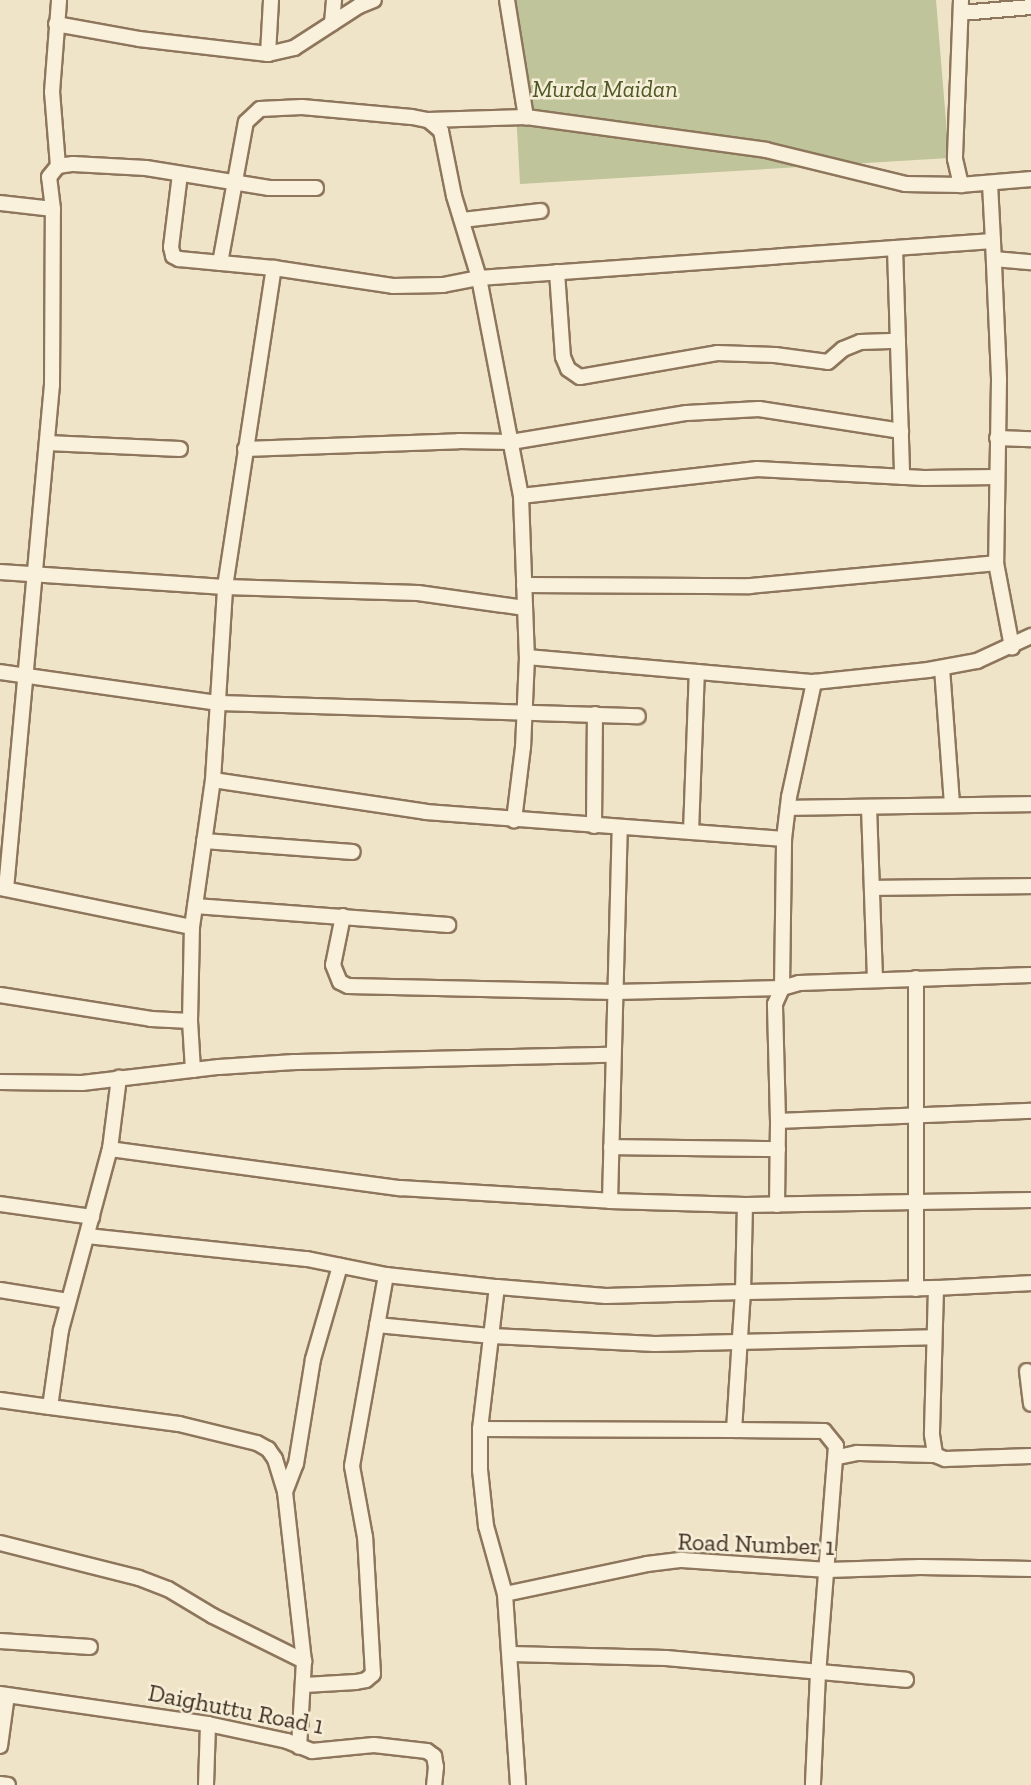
<!DOCTYPE html>
<html>
<head>
<meta charset="utf-8">
<style>
	body { margin:0 }
	#map { position:relative; width:1031px; height:1785px; overflow:hidden; background:#f0e4c8; font-family:"Zilla Slab",serif }
	div>[style] { position:absolute }
	[style*='--x'] { left:calc(var(--x)*1px); top:calc(var(--y)*1px); width:calc(var(--w)*1px); rotate:calc(var(--a)*1deg) }
	.cemetery>* { inset:0; background:#bfc49a }
	.roads { filter:drop-shadow(2px 0 #8d765c) drop-shadow(-2px 0 #8d765c) drop-shadow(0 2px #8d765c) drop-shadow(0 -2px #8d765c) }
	.street>* { height:14px; margin:-7px; padding:0 7px; transform-origin:7px; border-radius:7px; background:#faf1dc }
	span { translate:-50% -50%; white-space:nowrap; text-align:center; line-height:1.15; -webkit-text-stroke:5px #f7eed8; paint-order:stroke }
	.park-label { font-size:24px; color:#4d5a26; font-style:italic }
	.street-label { font-size:24px; color:#3d2e20 }
</style>
</head>
<body>
<div id="map">
	<div class="cemetery">
		<div style="clip-path:polygon(510px 0,936px 0,949px 158px,520px 184px)"></div>
	</div>
	<div class="roads">
		<div class="street">
			<div style="--x:507;--y:0;--w:119;--a:80.8"></div>
			<div style="--x:961;--y:0;--w:159;--a:92.2"></div>
			<div style="--x:955;--y:159;--w:27;--a:77"></div>
			<div style="--x:961;--y:185;--w:70;--a:-4.9"></div>
			<div style="--x:961;--y:13;--w:70;--a:-4.9"></div>
			<div style="--x:332;--y:23;--w:23;--a:-85"></div>
			<div style="--x:56;--y:24;--w:84;--a:10.2"></div>
			<div style="--x:139;--y:39;--w:130;--a:6.6"></div>
			<div style="--x:268;--y:54;--w:27;--a:-13"></div>
			<div style="--x:294;--y:48;--w:77;--a:-32.9"></div>
			<div style="--x:359;--y:6;--w:16;--a:-22"></div>
			<div style="--x:268;--y:54;--w:54;--a:-86.8"></div>
			<div style="--x:428;--y:120;--w:98;--a:-1.8"></div>
			<div style="--x:526;--y:117;--w:242;--a:7.8"></div>
			<div style="--x:766;--y:150;--w:143;--a:13.7"></div>
			<div style="--x:905;--y:184;--w:56;--a:1"></div>
			<div style="--x:58;--y:166;--w:74;--a:-94.6"></div>
			<div style="--x:52;--y:92;--w:92;--a:-85.6"></div>
			<div style="--x:180;--y:174;--w:74;--a:97"></div>
			<div style="--x:171;--y:247;--w:9;--a:77"></div>
			<div style="--x:173;--y:256;--w:7;--a:27"></div>
			<div style="--x:179;--y:259;--w:95;--a:5.4"></div>
			<div style="--x:274;--y:268;--w:120;--a:8.6"></div>
			<div style="--x:393;--y:286;--w:50;--a:-1.1"></div>
			<div style="--x:443;--y:285;--w:37;--a:-11"></div>
			<div style="--x:479;--y:278;--w:515;--a:-4.12"></div>
			<div style="--x:993;--y:241;--w:58;--a:-93"></div>
			<div style="--x:0;--y:203;--w:53;--a:6.5"></div>
			<div style="--x:463;--y:220;--w:78;--a:-6.7"></div>
			<div style="--x:993;--y:241;--w:139;--a:87.5"></div>
			<div style="--x:999;--y:380;--w:183;--a:90.9"></div>
			<div style="--x:996;--y:563;--w:86;--a:79.2"></div>
			<div style="--x:895;--y:248;--w:229;--a:88.2"></div>
			<div style="--x:994;--y:259;--w:37;--a:5"></div>
			<div style="--x:220;--y:263;--w:143;--a:-79.6"></div>
			<div style="--x:246;--y:122;--w:19;--a:-43"></div>
			<div style="--x:260;--y:109;--w:42;--a:-2.7"></div>
			<div style="--x:302;--y:107;--w:110;--a:5.2"></div>
			<div style="--x:412;--y:117;--w:16;--a:11"></div>
			<div style="--x:428;--y:120;--w:17;--a:40"></div>
			<div style="--x:441;--y:131;--w:66;--a:78.7"></div>
			<div style="--x:454;--y:196;--w:86;--a:73"></div>
			<div style="--x:479;--y:278;--w:222;--a:79.1"></div>
			<div style="--x:521;--y:496;--w:161;--a:87.9"></div>
			<div style="--x:527;--y:657;--w:90;--a:92.5"></div>
			<div style="--x:523;--y:747;--w:74;--a:97"></div>
			<div style="--x:557;--y:272;--w:85;--a:86"></div>
			<div style="--x:563;--y:357;--w:13;--a:67"></div>
			<div style="--x:568;--y:369;--w:14;--a:34"></div>
			<div style="--x:580;--y:377;--w:139;--a:-9.9"></div>
			<div style="--x:717;--y:353;--w:58;--a:2"></div>
			<div style="--x:775;--y:355;--w:53;--a:7.5"></div>
			<div style="--x:828;--y:362;--w:20;--a:-41"></div>
			<div style="--x:843;--y:349;--w:18;--a:-22"></div>
			<div style="--x:860;--y:342;--w:38;--a:-2"></div>
			<div style="--x:997;--y:438;--w:34;--a:2"></div>
			<div style="--x:47;--y:443;--w:133;--a:2.6"></div>
			<div style="--x:245;--y:449;--w:214;--a:-2.1"></div>
			<div style="--x:459;--y:441;--w:52;--a:1.1"></div>
			<div style="--x:511;--y:442;--w:178;--a:-9.4"></div>
			<div style="--x:687;--y:413;--w:72;--a:-3.2"></div>
			<div style="--x:759;--y:409;--w:144;--a:8.8"></div>
			<div style="--x:521;--y:496;--w:238;--a:-6.5"></div>
			<div style="--x:757;--y:469;--w:167;--a:3.1"></div>
			<div style="--x:924;--y:478;--w:72;--a:-0.8"></div>
			<div style="--x:0;--y:572;--w:225;--a:3.8"></div>
			<div style="--x:225;--y:587;--w:193;--a:1.8"></div>
			<div style="--x:418;--y:593;--w:108;--a:8"></div>
			<div style="--x:524;--y:585;--w:226;--a:0.3"></div>
			<div style="--x:750;--y:586;--w:247;--a:-5.3"></div>
			<div style="--x:527;--y:657;--w:288;--a:5"></div>
			<div style="--x:814;--y:682;--w:115;--a:-6"></div>
			<div style="--x:928;--y:670;--w:50;--a:-10.4"></div>
			<div style="--x:977;--y:661;--w:60;--a:-24.8"></div>
			<div style="--x:942;--y:668;--w:137;--a:85.8"></div>
			<div style="--x:0;--y:672;--w:221;--a:8.1"></div>
			<div style="--x:219;--y:703;--w:419;--a:1.8"></div>
			<div style="--x:213;--y:780;--w:215;--a:8.5"></div>
			<div style="--x:426;--y:812;--w:359;--a:4.3"></div>
			<div style="--x:869;--y:807;--w:172;--a:88"></div>
			<div style="--x:788;--y:808;--w:243;--a:-0.9"></div>
			<div style="--x:594;--y:826;--w:112;--a:-89.5"></div>
			<div style="--x:691;--y:832;--w:160;--a:-87.9"></div>
			<div style="--x:204;--y:841;--w:149;--a:4.2"></div>
			<div style="--x:0;--y:888;--w:196;--a:11.5"></div>
			<div style="--x:873;--y:888;--w:158;--a:-0.7"></div>
			<div style="--x:6;--y:889;--w:506;--a:-84.79"></div>
			<div style="--x:52;--y:385;--w:176;--a:-89.7"></div>
			<div style="--x:53;--y:209;--w:32;--a:-97"></div>
			<div style="--x:49;--y:177;--w:14;--a:-51"></div>
			<div style="--x:58;--y:166;--w:15;--a:-8"></div>
			<div style="--x:73;--y:164;--w:73;--a:3.1"></div>
			<div style="--x:146;--y:168;--w:125;--a:9.2"></div>
			<div style="--x:269;--y:188;--w:47;--a:0"></div>
			<div style="--x:195;--y:906;--w:254;--a:4.3"></div>
			<div style="--x:343;--y:916;--w:50;--a:101.5"></div>
			<div style="--x:333;--y:965;--w:18;--a:68"></div>
			<div style="--x:340;--y:982;--w:9;--a:27"></div>
			<div style="--x:348;--y:986;--w:267;--a:1.3"></div>
			<div style="--x:615;--y:992;--w:167;--a:-1.4"></div>
			<div style="--x:782;--y:988;--w:149;--a:-89.2"></div>
			<div style="--x:784;--y:839;--w:42;--a:-83.2"></div>
			<div style="--x:789;--y:797;--w:118;--a:-77.7"></div>
			<div style="--x:916;--y:978;--w:311;--a:90"></div>
			<div style="--x:0;--y:995;--w:153;--a:9"></div>
			<div style="--x:151;--y:1019;--w:39;--a:3"></div>
			<div style="--x:193;--y:1070;--w:49;--a:-93.5"></div>
			<div style="--x:190;--y:1021;--w:94;--a:-88.8"></div>
			<div style="--x:192;--y:927;--w:148;--a:-81.9"></div>
			<div style="--x:213;--y:780;--w:193;--a:-86.4"></div>
			<div style="--x:225;--y:587;--w:323;--a:-81.3"></div>
			<div style="--x:0;--y:1082;--w:82;--a:0.7"></div>
			<div style="--x:82;--y:1083;--w:138;--a:-6.7"></div>
			<div style="--x:219;--y:1067;--w:75;--a:-3.8"></div>
			<div style="--x:294;--y:1062;--w:319;--a:-1.3"></div>
			<div style="--x:778;--y:1121;--w:253;--a:-2.3"></div>
			<div style="--x:611;--y:1147;--w:167;--a:0.7"></div>
			<div style="--x:110;--y:1149;--w:72;--a:-82.8"></div>
			<div style="--x:610;--y:1201;--w:374;--a:-88.5"></div>
			<div style="--x:0;--y:1204;--w:93;--a:8"></div>
			<div style="--x:777;--y:1205;--w:84;--a:-89.3"></div>
			<div style="--x:778;--y:1121;--w:117;--a:-91.5"></div>
			<div style="--x:775;--y:1004;--w:17;--a:-66"></div>
			<div style="--x:782;--y:988;--w:18;--a:-16"></div>
			<div style="--x:799;--y:983;--w:232;--a:-2"></div>
			<div style="--x:87;--y:1236;--w:221;--a:6"></div>
			<div style="--x:307;--y:1259;--w:81;--a:11.4"></div>
			<div style="--x:386;--y:1275;--w:112;--a:6.2"></div>
			<div style="--x:497;--y:1287;--w:109;--a:4.7"></div>
			<div style="--x:606;--y:1296;--w:137;--a:-1.7"></div>
			<div style="--x:743;--y:1292;--w:87;--a:-88.7"></div>
			<div style="--x:936;--y:1288;--w:95;--a:-3"></div>
			<div style="--x:0;--y:1290;--w:69;--a:9.2"></div>
			<div style="--x:377;--y:1325;--w:116;--a:5.5"></div>
			<div style="--x:492;--y:1336;--w:163;--a:2.8"></div>
			<div style="--x:655;--y:1344;--w:279;--a:-1.4"></div>
			<div style="--x:1027;--y:1371;--w:33;--a:83"></div>
			<div style="--x:0;--y:1400;--w:50;--a:8"></div>
			<div style="--x:50;--y:1407;--w:78;--a:-81.9"></div>
			<div style="--x:61;--y:1330;--w:188;--a:-74.9"></div>
			<div style="--x:110;--y:1149;--w:293;--a:7.7"></div>
			<div style="--x:400;--y:1188;--w:210;--a:3.5"></div>
			<div style="--x:610;--y:1201;--w:135;--a:1.7"></div>
			<div style="--x:745;--y:1205;--w:286;--a:-1"></div>
			<div style="--x:50;--y:1407;--w:130;--a:7.5"></div>
			<div style="--x:179;--y:1424;--w:80;--a:13.7"></div>
			<div style="--x:257;--y:1443;--w:13;--a:29"></div>
			<div style="--x:268;--y:1449;--w:12;--a:55"></div>
			<div style="--x:275;--y:1459;--w:34;--a:73"></div>
			<div style="--x:285;--y:1492;--w:170;--a:83.6"></div>
			<div style="--x:480;--y:1429;--w:143;--a:-83.2"></div>
			<div style="--x:734;--y:1430;--w:90;--a:0.6"></div>
			<div style="--x:824;--y:1431;--w:19;--a:51"></div>
			<div style="--x:836;--y:1446;--w:228;--a:94.5"></div>
			<div style="--x:818;--y:1673;--w:112;--a:92.6"></div>
			<div style="--x:838;--y:1457;--w:19;--a:-12"></div>
			<div style="--x:857;--y:1453;--w:78;--a:1.5"></div>
			<div style="--x:285;--y:1492;--w:30;--a:-69"></div>
			<div style="--x:296;--y:1464;--w:106;--a:-80.8"></div>
			<div style="--x:313;--y:1359;--w:97;--a:-73.8"></div>
			<div style="--x:0;--y:1543;--w:143;--a:14.1"></div>
			<div style="--x:139;--y:1578;--w:31;--a:21"></div>
			<div style="--x:168;--y:1589;--w:52;--a:31"></div>
			<div style="--x:213;--y:1616;--w:102;--a:26.3"></div>
			<div style="--x:304;--y:1661;--w:86;--a:93.3"></div>
			<div style="--x:505;--y:1594;--w:71;--a:-105.6"></div>
			<div style="--x:486;--y:1526;--w:56;--a:-96.1"></div>
			<div style="--x:480;--y:1470;--w:41;--a:-90"></div>
			<div style="--x:480;--y:1429;--w:254;--a:0.2"></div>
			<div style="--x:734;--y:1430;--w:138;--a:-86.3"></div>
			<div style="--x:743;--y:1292;--w:193;--a:-1.2"></div>
			<div style="--x:936;--y:1288;--w:147;--a:91.6"></div>
			<div style="--x:932;--y:1435;--w:20;--a:81"></div>
			<div style="--x:935;--y:1455;--w:11;--a:22"></div>
			<div style="--x:945;--y:1459;--w:86;--a:-2"></div>
			<div style="--x:0;--y:1641;--w:90;--a:3.8"></div>
			<div style="--x:511;--y:1654;--w:155;--a:1.5"></div>
			<div style="--x:666;--y:1658;--w:241;--a:5.2"></div>
			<div style="--x:305;--y:1685;--w:51;--a:-3.4"></div>
			<div style="--x:356;--y:1682;--w:10;--a:-11"></div>
			<div style="--x:366;--y:1680;--w:9;--a:-41"></div>
			<div style="--x:373;--y:1674;--w:137;--a:-93.3"></div>
			<div style="--x:365;--y:1537;--w:72;--a:-100.4"></div>
			<div style="--x:352;--y:1466;--w:194;--a:-79.9"></div>
			<div style="--x:0;--y:1694;--w:210;--a:8.2"></div>
			<div style="--x:208;--y:1724;--w:81;--a:12.1"></div>
			<div style="--x:287;--y:1741;--w:27;--a:22"></div>
			<div style="--x:312;--y:1751;--w:62;--a:-5.5"></div>
			<div style="--x:374;--y:1745;--w:53;--a:6.5"></div>
			<div style="--x:427;--y:1751;--w:9;--a:36"></div>
			<div style="--x:434;--y:1756;--w:11;--a:80"></div>
			<div style="--x:436;--y:1767;--w:18;--a:96"></div>
			<div style="--x:0;--y:1746;--w:51;--a:-82.2"></div>
			<div style="--x:0;--y:1784;--w:8;--a:7"></div>
			<div style="--x:206;--y:1785;--w:61;--a:-88.1"></div>
			<div style="--x:518;--y:1785;--w:191;--a:-93.9"></div>
			<div style="--x:505;--y:1594;--w:145;--a:-11.9"></div>
			<div style="--x:647;--y:1564;--w:35;--a:-7"></div>
			<div style="--x:682;--y:1560;--w:146;--a:3.9"></div>
			<div style="--x:828;--y:1570;--w:92;--a:-1.9"></div>
			<div style="--x:920;--y:1567;--w:111;--a:1"></div>
		</div>
	</div>
	<div class="park-label">
		<span style="left:605px;top:89px">Murda Maidan</span>
	</div>
	<div class="street-label">
		<span style="left:756px;top:1544px;rotate:2deg">Road Number 1</span>
		<span style="left:236px;top:1709px;rotate:11deg">Daighuttu Road 1</span>
	</div>
</div>
</body>
</html>
